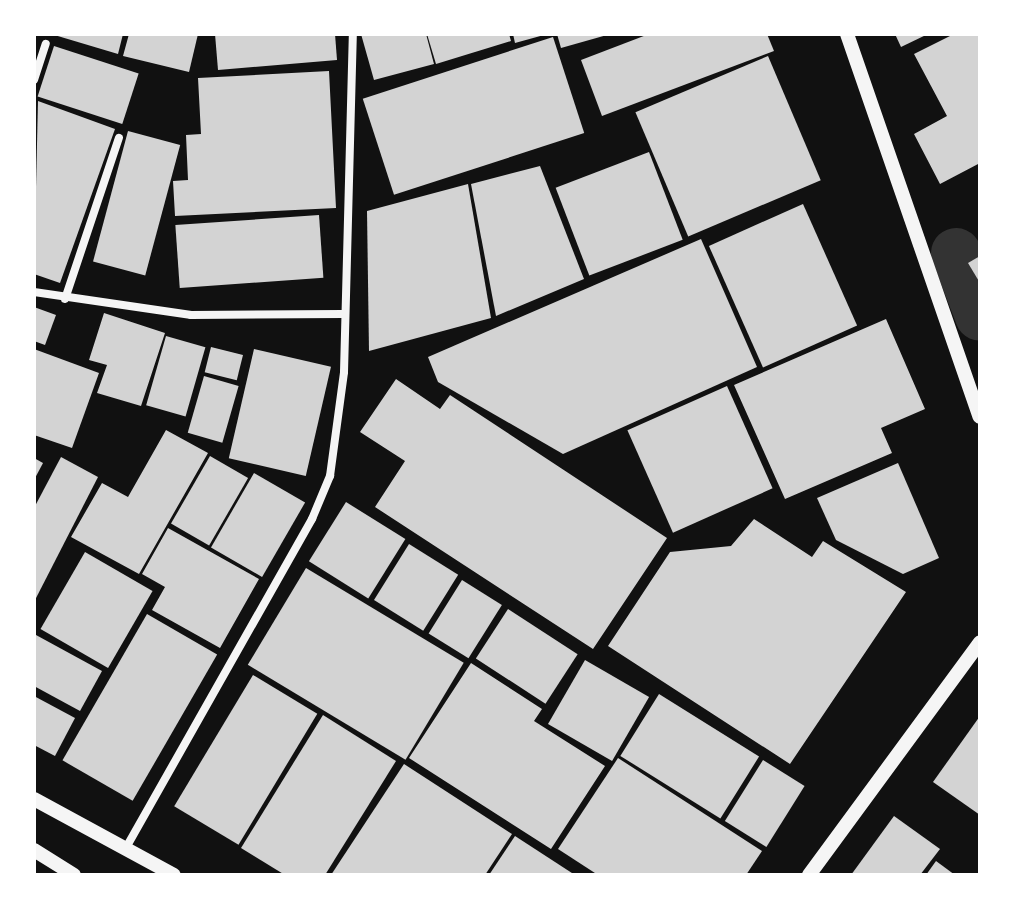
<!DOCTYPE html>
<html>
<head>
<meta charset="utf-8">
<style>
	body { margin:0 }
	#map { position:relative; width:1014px; height:909px; overflow:hidden; background:#111; font-family:Figtree,sans-serif }
	div>[style] { position:absolute }
	[style*='--x'] { left:calc(var(--x)*1px); top:calc(var(--y)*1px); width:calc(var(--w)*1px); rotate:calc(var(--a)*1deg) }
	.canal>* { height:50px; margin:-25px; padding:0 25px; transform-origin:25px; border-radius:25px; background:#333 }
	.building>* { inset:0; background:#d3d3d3; transform-origin:0 0 }
	.minor>* { height:8px; margin:-4px; padding:0 4px; transform-origin:4px; border-radius:4px; background:#f5f5f5 }
	.tertiary>* { height:14px; margin:-7px; padding:0 7px; transform-origin:7px; border-radius:7px; background:#f5f5f5 }
	span { translate:-50% -50%; white-space:nowrap; text-align:center; line-height:1.15; -webkit-text-stroke:6px #fff; paint-order:stroke }
	.frame { position:absolute; inset:0; border:36px solid #fff; pointer-events:none }
</style>
</head>
<body>
<div id="map">
	<div class="canal">
		<div style="--x:956;--y:253;--w:67;--a:69.1"></div>
	</div>
	<div class="building">
		<div style="clip-path:polygon(51px 34px,123px 34px,118px 54px)"></div>
		<div style="clip-path:polygon(129px 34px,198px 34px,189px 72px,123px 56px)"></div>
		<div style="clip-path:polygon(215px 34px,335px 34px,337px 60px,218px 70px)"></div>
		<div style="clip-path:polygon(361px 34px,426px 34px,434px 64px,374px 80px)"></div>
		<div style="clip-path:polygon(427px 34px,509px 34px,511px 41px,436px 64px)"></div>
		<div style="clip-path:polygon(513px 34px,544px 34px,544px 35px,515px 43px)"></div>
		<div style="clip-path:polygon(557px 34px,607px 34px,607px 35px,561px 48px)"></div>
		<div style="clip-path:polygon(649px 34px,767px 34px,774px 51px,602px 116px,581px 60px)"></div>
		<div style="clip-path:polygon(895px 34px,928px 34px,901px 47px)"></div>
		<div style="clip-path:polygon(954px 34px,980px 34px,980px 163px,940px 184px,914px 134px,947px 116px,914px 54px)"></div>
		<div style="left:553px;top:37px;width:101px;height:200px;rotate:72deg"></div>
		<div style="left:54px;top:46px;width:89px;height:53px;rotate:18deg"></div>
		<div style="left:768px;top:56px;width:135px;height:144px;rotate:67deg"></div>
		<div style="clip-path:polygon(329px 71px,336px 208px,175px 216px,173px 181px,188px 180px,186px 135px,201px 134px,198px 78px)"></div>
		<div style="clip-path:polygon(38px 101px,115px 129px,60px 283px,34px 274px)"></div>
		<div style="left:128px;top:131px;width:54px;height:135px;rotate:15deg"></div>
		<div style="left:649px;top:152px;width:94px;height:100px;rotate:69deg"></div>
		<div style="clip-path:polygon(540px 166px,584px 279px,496px 316px,471px 184px)"></div>
		<div style="clip-path:polygon(468px 184px,491px 318px,369px 351px,367px 211px)"></div>
		<div style="left:803px;top:204px;width:133px;height:103px;rotate:66deg"></div>
		<div style="left:319px;top:215px;width:63px;height:144px;rotate:86deg"></div>
		<div style="clip-path:polygon(701px 239px,757px 367px,563px 454px,438px 382px,428px 357px)"></div>
		<div style="clip-path:polygon(980px 256px,980px 283px,968px 263px)"></div>
		<div style="clip-path:polygon(34px 307px,56px 315px,45px 345px,34px 341px)"></div>
		<div style="clip-path:polygon(104px 313px,165px 333px,141px 406px,97px 393px,107px 365px,89px 360px)"></div>
		<div style="clip-path:polygon(886px 319px,925px 409px,881px 428px,892px 453px,785px 499px,734px 385px)"></div>
		<div style="left:166px;top:336px;width:41px;height:72px;rotate:16deg"></div>
		<div style="left:211px;top:347px;width:33px;height:26px;rotate:14deg"></div>
		<div style="clip-path:polygon(34px 349px,99px 373px,72px 448px,34px 435px)"></div>
		<div style="left:254px;top:349px;width:79px;height:112px;rotate:13deg"></div>
		<div style="left:204px;top:376px;width:36px;height:59px;rotate:16deg"></div>
		<div style="clip-path:polygon(396px 379px,440px 409px,450px 395px,667px 538px,593px 649px,375px 507px,405px 461px,360px 432px)"></div>
		<div style="left:727px;top:386px;width:112px;height:109px;rotate:66deg"></div>
		<div style="clip-path:polygon(166px 430px,208px 453px,139px 574px,71px 537px,102px 483px,128px 497px)"></div>
		<div style="left:210px;top:456px;width:44px;height:78px;rotate:30deg"></div>
		<div style="clip-path:polygon(61px 457px,98px 477px,34px 602px,34px 508px)"></div>
		<div style="clip-path:polygon(34px 458px,43px 463px,34px 480px)"></div>
		<div style="clip-path:polygon(898px 463px,939px 558px,903px 574px,836px 540px,817px 498px)"></div>
		<div style="left:254px;top:473px;width:59px;height:86px;rotate:30deg"></div>
		<div style="left:346px;top:502px;width:70px;height:70px;rotate:32deg"></div>
		<div style="clip-path:polygon(754px 519px,812px 557px,823px 541px,906px 592px,790px 764px,608px 646px,670px 552px,731px 546px)"></div>
		<div style="clip-path:polygon(168px 528px,259px 579px,220px 648px,152px 610px,165px 587px,142px 574px)"></div>
		<div style="left:409px;top:544px;width:58px;height:66px;rotate:32deg"></div>
		<div style="left:85px;top:552px;width:78px;height:89px;rotate:30deg"></div>
		<div style="left:306px;top:568px;width:184px;height:113px;rotate:31deg"></div>
		<div style="left:462px;top:580px;width:47px;height:63px;rotate:32deg"></div>
		<div style="left:508px;top:609px;width:83px;height:59px;rotate:33deg"></div>
		<div style="left:147px;top:614px;width:81px;height:169px;rotate:30deg"></div>
		<div style="clip-path:polygon(36px 635px,102px 671px,80px 711px,34px 686px)"></div>
		<div style="left:585px;top:660px;width:74px;height:74px;rotate:30deg"></div>
		<div style="clip-path:polygon(471px 663px,542px 709px,534px 721px,605px 766px,551px 849px,409px 758px)"></div>
		<div style="left:253px;top:675px;width:75px;height:153px;rotate:31deg"></div>
		<div style="left:659px;top:694px;width:118px;height:73px;rotate:32deg"></div>
		<div style="clip-path:polygon(34px 696px,75px 718px,55px 756px,34px 745px)"></div>
		<div style="clip-path:polygon(323px 715px,396px 761px,325px 875px,285px 875px,241px 848px)"></div>
		<div style="clip-path:polygon(980px 716px,980px 815px,933px 782px)"></div>
		<div style="clip-path:polygon(618px 758px,762px 851px,746px 875px,598px 875px,558px 849px)"></div>
		<div style="left:763px;top:760px;width:49px;height:72px;rotate:32deg"></div>
		<div style="clip-path:polygon(404px 764px,512px 834px,485px 875px,331px 875px)"></div>
		<div style="clip-path:polygon(894px 816px,940px 849px,920px 875px,851px 875px)"></div>
		<div style="clip-path:polygon(515px 836px,575px 875px,489px 875px)"></div>
		<div style="clip-path:polygon(936px 861px,955px 875px,926px 875px)"></div>
	</div>
	<div class="minor">
		<div style="--x:34;--y:80;--w:38;--a:-72"></div>
		<div style="--x:34;--y:292;--w:159;--a:8.3"></div>
		<div style="--x:191;--y:315;--w:152;--a:-0.4"></div>
		<div style="--x:65;--y:299;--w:170;--a:-71.5"></div>
		<div style="--x:127;--y:846;--w:376;--a:-60.5"></div>
		<div style="--x:312;--y:519;--w:47;--a:-67.3"></div>
		<div style="--x:330;--y:476;--w:105;--a:-82.3"></div>
		<div style="--x:344;--y:372;--w:338;--a:-88.5"></div>
	</div>
	<div class="tertiary">
		<div style="--x:847;--y:34;--w:405;--a:70.9"></div>
		<div style="--x:34;--y:799;--w:159;--a:28.5"></div>
		<div style="--x:34;--y:850;--w:47;--a:32"></div>
		<div style="--x:809;--y:875;--w:289;--a:-53.7"></div>
	</div>
	<div class="frame"></div>
</div>
</body>
</html>
